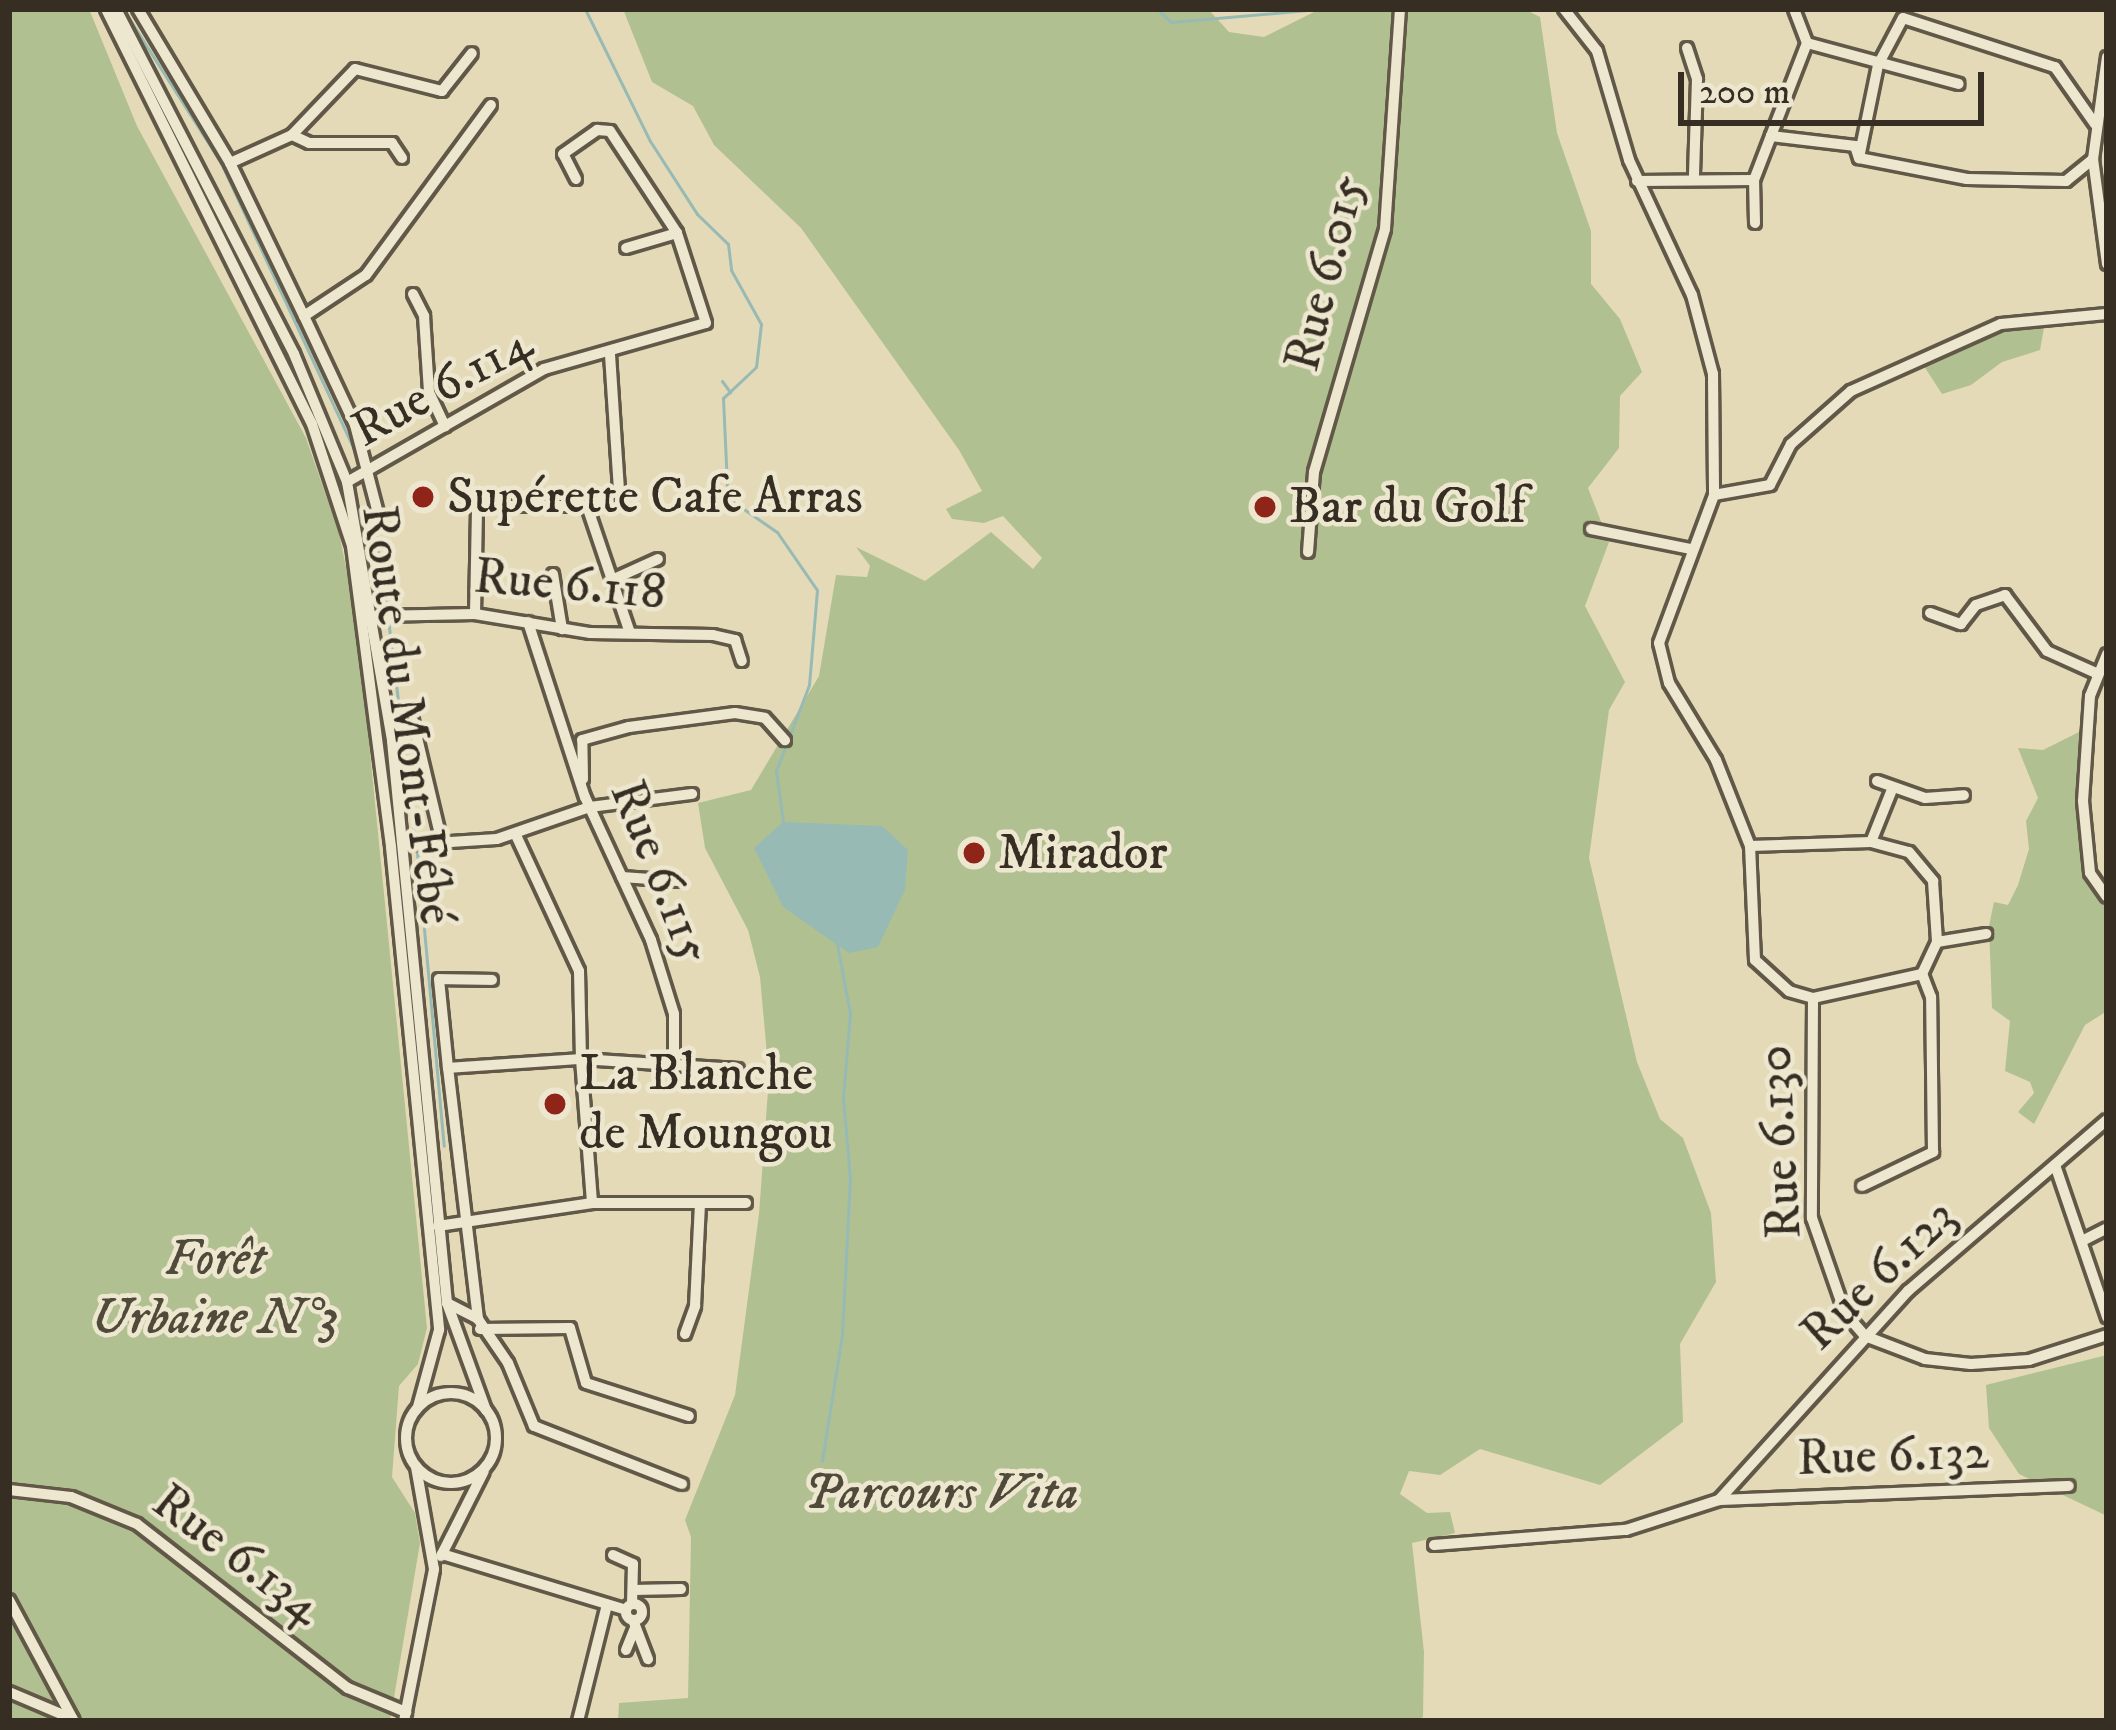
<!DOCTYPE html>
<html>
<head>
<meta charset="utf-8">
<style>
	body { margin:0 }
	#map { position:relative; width:2116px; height:1730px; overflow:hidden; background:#e5dab7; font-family:"IM FELL DW Pica",serif }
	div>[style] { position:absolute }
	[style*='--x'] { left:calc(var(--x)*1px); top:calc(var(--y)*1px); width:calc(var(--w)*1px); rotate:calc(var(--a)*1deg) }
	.green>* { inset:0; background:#b1c091 }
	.water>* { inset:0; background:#97bab5 }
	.stream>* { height:3px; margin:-1.5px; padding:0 1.5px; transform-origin:1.5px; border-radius:1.5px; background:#97bab5 }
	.roads { filter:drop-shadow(3px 0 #625848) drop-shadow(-3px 0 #625848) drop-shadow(0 3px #625848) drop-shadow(0 -3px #625848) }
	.minor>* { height:10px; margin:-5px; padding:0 5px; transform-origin:5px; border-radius:5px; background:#eee7d0 }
	.minor>.ring { margin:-5px; padding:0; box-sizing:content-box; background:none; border:10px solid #eee7d0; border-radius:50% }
	.dots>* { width:33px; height:33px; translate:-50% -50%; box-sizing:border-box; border:6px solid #eee7d0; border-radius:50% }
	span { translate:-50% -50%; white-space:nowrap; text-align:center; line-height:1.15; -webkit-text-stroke:9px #eee7d0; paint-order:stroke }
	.street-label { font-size:51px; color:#362d23 }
	.poi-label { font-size:51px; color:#362d23 }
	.left { translate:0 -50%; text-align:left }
	.park-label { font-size:51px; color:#4f4a39; font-style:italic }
	.frame { position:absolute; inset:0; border:12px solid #362d23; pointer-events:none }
	.scale { position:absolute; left:1678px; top:72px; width:306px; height:54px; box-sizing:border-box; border:6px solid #362d23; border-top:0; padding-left:15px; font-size:36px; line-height:42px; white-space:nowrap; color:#362d23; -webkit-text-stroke:9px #eee7d0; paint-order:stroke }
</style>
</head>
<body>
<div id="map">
	<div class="green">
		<div style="clip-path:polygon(9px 9px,89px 9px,137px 126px,306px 438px,339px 533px,357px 621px,427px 1328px,418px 1364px,399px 1386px,392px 1477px,415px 1513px,420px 1543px,390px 1721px,9px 1721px)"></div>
		<div style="clip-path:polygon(623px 9px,1208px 9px,1229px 32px,1264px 37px,1320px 9px,1524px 9px,1540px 17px,1557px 133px,1591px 231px,1591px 284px,1620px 319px,1642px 372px,1620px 396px,1619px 448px,1588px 488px,1609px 542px,1585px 606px,1625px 682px,1609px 710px,1589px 858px,1637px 1062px,1660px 1119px,1683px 1138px,1711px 1213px,1716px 1282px,1680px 1344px,1683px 1422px,1600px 1485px,1480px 1449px,1440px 1475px,1409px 1471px,1400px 1494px,1427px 1513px,1450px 1512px,1455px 1533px,1412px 1543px,1424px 1652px,1423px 1717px,1416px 1721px,618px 1721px,619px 1703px,688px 1698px,691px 1537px,685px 1520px,735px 1395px,759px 1214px,769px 1077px,760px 977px,748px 930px,705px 848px,698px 803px,751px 790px,819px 676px,836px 575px,867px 577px,870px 566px,856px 547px,925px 581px,991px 532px,1033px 569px,1042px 558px,1003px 516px,984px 523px,952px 519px,946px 509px,982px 491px,959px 450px,801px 228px,714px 145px,693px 106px,652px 82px)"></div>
		<div style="clip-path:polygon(2045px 322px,2040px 350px,2002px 362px,1971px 385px,1942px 394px,1922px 363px,2004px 326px)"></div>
		<div style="clip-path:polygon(2085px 729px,2090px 873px,2107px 897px,2107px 1011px,2085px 1025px,2034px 1124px,2018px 1112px,2034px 1093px,2030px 1082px,2005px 1071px,2010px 1021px,1992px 1008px,1989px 926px,1994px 902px,2008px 905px,2018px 885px,2029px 849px,2026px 821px,2038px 798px,2018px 748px,2043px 750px)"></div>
		<div style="clip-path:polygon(2107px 1355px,2107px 1516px,2019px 1474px,1989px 1428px,1986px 1385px)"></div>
	</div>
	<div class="water">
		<div style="clip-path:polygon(783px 822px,882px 826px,908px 850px,905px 890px,878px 947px,849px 953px,783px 907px,754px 848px)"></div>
	</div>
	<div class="stream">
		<div style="--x:123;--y:9;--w:183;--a:57.5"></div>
		<div style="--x:221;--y:163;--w:331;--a:65.1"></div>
		<div style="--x:585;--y:9;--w:147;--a:63.8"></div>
		<div style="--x:650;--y:141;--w:87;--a:57.2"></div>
		<div style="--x:697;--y:214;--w:43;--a:44.1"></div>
		<div style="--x:728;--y:244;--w:26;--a:83"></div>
		<div style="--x:731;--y:270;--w:62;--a:60.9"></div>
		<div style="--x:761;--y:324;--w:43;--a:96.6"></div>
		<div style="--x:756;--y:367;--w:45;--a:136.8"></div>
		<div style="--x:723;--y:398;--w:89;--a:87.4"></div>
		<div style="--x:727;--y:487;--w:15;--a:70"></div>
		<div style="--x:732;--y:501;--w:55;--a:34.6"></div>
		<div style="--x:777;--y:532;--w:70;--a:55.4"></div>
		<div style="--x:817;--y:590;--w:95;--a:94.8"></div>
		<div style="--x:809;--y:685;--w:92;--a:111"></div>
		<div style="--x:776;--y:771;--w:51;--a:82.2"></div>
		<div style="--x:1157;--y:9;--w:19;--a:43"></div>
		<div style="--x:1171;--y:22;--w:151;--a:-5"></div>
		<div style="--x:722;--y:381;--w:14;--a:54"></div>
		<div style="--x:370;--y:501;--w:110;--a:81.1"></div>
		<div style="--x:388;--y:619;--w:221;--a:83"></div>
		<div style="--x:417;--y:852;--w:295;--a:84.8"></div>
		<div style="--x:822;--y:1461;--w:128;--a:-81"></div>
		<div style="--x:842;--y:1335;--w:156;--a:-87.1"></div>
		<div style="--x:850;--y:1179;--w:81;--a:-94.9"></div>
		<div style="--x:843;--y:1098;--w:85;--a:-85.3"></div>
		<div style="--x:850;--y:1013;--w:70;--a:-100.7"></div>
	</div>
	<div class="roads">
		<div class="minor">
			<div style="--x:106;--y:9;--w:463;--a:63.6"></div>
			<div style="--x:312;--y:424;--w:128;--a:71.8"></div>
			<div style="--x:352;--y:546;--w:304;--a:82.6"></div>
			<div style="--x:391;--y:847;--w:485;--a:84.3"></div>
			<div style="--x:439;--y:1330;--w:80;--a:105.3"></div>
			<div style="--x:116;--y:9;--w:388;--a:62.7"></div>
			<div style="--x:294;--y:354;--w:139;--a:67.5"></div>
			<div style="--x:347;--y:482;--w:263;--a:80.1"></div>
			<div style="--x:392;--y:741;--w:565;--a:84.41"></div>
			<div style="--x:447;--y:1303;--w:114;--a:70"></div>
			<div style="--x:138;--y:9;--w:179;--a:59.1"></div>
			<div style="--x:230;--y:163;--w:170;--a:64.2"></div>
			<div style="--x:304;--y:316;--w:120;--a:64.9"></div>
			<div style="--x:355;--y:425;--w:91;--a:75.4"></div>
			<div style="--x:1564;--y:9;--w:53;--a:51.8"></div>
			<div style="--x:1597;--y:51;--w:114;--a:73.6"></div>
			<div style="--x:1629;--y:160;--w:149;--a:65"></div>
			<div style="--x:1692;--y:295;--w:82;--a:75.1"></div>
			<div style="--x:1713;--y:374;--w:121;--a:89.5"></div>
			<div style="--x:1794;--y:9;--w:36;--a:69"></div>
			<div style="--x:1807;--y:43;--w:157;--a:15.1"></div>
			<div style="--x:1807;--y:43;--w:100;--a:111.2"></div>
			<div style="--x:1771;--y:136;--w:85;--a:6.8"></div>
			<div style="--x:1855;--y:146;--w:13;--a:72"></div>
			<div style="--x:1859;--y:158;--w:110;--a:11"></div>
			<div style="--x:1967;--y:179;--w:99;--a:1.2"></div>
			<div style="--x:2066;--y:181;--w:35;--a:-39"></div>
			<div style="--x:1687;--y:48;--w:33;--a:72"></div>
			<div style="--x:1697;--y:79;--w:96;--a:91.8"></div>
			<div style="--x:2107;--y:57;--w:103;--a:97.8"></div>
			<div style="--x:2093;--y:159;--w:106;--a:82.4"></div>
			<div style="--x:292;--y:135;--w:91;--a:-46.3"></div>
			<div style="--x:355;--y:69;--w:90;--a:14.2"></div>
			<div style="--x:442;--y:91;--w:48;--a:-51.7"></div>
			<div style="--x:1860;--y:153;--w:90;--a:-78.4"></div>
			<div style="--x:1878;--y:65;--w:53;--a:-62"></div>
			<div style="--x:1903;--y:18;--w:160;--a:17.9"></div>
			<div style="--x:2055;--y:67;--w:70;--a:54.9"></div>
			<div style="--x:230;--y:163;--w:68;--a:-24.3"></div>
			<div style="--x:292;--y:135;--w:19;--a:25"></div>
			<div style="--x:309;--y:143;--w:83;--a:0"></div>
			<div style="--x:392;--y:143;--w:18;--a:56"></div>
			<div style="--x:576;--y:179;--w:28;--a:-117"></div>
			<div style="--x:563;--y:154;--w:42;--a:-35.2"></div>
			<div style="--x:597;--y:130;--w:13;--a:4"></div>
			<div style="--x:610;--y:131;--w:122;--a:56.7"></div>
			<div style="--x:1637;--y:181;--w:117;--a:-0.5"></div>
			<div style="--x:1755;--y:223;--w:43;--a:-91.3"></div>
			<div style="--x:1754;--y:180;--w:47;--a:-68.9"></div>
			<div style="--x:413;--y:294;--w:25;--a:63"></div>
			<div style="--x:424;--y:316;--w:76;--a:86.2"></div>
			<div style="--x:429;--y:392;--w:38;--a:65"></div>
			<div style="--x:304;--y:316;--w:74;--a:-33.5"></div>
			<div style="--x:366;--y:275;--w:211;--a:-53.7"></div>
			<div style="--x:347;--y:482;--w:227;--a:-29.8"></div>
			<div style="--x:544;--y:369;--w:168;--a:-15.9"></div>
			<div style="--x:706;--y:323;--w:95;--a:-107.9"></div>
			<div style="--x:677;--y:233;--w:53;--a:163.6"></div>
			<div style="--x:587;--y:506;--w:36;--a:-27"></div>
			<div style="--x:619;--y:490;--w:137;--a:-93.8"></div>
			<div style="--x:1591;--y:529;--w:101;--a:11.4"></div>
			<div style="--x:1308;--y:552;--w:80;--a:-85.7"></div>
			<div style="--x:1314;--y:472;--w:253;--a:-73.7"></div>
			<div style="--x:1385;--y:229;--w:221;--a:-86.1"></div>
			<div style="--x:553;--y:574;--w:56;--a:80.7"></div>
			<div style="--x:616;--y:578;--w:46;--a:-24.3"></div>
			<div style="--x:1930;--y:613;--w:33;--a:20"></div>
			<div style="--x:1961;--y:624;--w:24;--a:-52"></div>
			<div style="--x:1976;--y:605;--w:31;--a:-19"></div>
			<div style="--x:2005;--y:595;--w:70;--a:53.1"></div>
			<div style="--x:2047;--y:651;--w:54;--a:24.2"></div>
			<div style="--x:475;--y:614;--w:108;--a:-88.9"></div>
			<div style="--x:477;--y:506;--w:110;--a:0"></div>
			<div style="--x:587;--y:506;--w:134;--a:71.3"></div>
			<div style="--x:376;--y:616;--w:99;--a:-1.2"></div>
			<div style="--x:475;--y:614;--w:117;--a:9.4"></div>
			<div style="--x:590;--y:633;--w:123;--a:0.9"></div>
			<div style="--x:713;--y:635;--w:23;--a:13"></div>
			<div style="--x:735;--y:640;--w:22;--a:72"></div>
			<div style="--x:528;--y:622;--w:184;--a:72"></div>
			<div style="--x:585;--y:797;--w:157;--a:65.2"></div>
			<div style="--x:651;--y:940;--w:77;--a:72.7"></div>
			<div style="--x:674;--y:1014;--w:51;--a:90"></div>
			<div style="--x:674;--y:1065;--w:93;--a:-176.3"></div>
			<div style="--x:581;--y:1059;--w:144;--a:85.6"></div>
			<div style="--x:2107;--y:654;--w:45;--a:112"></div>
			<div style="--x:2090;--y:696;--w:105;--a:93.8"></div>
			<div style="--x:2083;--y:801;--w:72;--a:84.4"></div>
			<div style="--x:2090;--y:873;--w:29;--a:55"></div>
			<div style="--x:413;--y:721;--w:125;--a:76.6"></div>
			<div style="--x:583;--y:779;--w:39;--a:-91"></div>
			<div style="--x:582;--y:740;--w:49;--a:-15.5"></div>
			<div style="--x:629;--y:727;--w:107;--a:-7.5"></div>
			<div style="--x:735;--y:713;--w:30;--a:9"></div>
			<div style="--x:765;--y:718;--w:30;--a:48"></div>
			<div style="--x:1877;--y:781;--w:51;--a:19.5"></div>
			<div style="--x:1925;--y:798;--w:39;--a:-4"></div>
			<div style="--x:1871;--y:842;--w:54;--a:-68.2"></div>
			<div style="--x:404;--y:845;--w:93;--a:-3.7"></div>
			<div style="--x:497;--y:839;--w:98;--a:-19"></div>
			<div style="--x:590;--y:807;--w:103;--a:-7.3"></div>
			<div style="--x:1750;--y:846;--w:121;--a:-1.9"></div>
			<div style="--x:1871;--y:842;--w:39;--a:15"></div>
			<div style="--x:1909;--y:852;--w:38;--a:50"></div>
			<div style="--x:1933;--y:881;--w:61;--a:86.2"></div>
			<div style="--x:1937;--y:942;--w:35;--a:115"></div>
			<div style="--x:1922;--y:974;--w:112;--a:167.6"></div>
			<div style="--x:1813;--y:998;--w:25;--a:-164"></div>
			<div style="--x:1789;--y:991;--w:46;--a:-137.6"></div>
			<div style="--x:1755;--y:960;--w:114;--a:-92.5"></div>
			<div style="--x:1750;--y:846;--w:92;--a:-111.6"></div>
			<div style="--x:1716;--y:760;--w:90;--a:-121.4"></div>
			<div style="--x:1669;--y:683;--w:41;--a:-104"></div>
			<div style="--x:1659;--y:643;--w:158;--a:-69.6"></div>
			<div style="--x:1714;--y:495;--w:57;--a:-10.1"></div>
			<div style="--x:1770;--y:485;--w:46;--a:-62.9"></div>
			<div style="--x:1791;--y:444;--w:80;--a:-41.5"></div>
			<div style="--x:1851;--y:391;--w:164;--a:-24.1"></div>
			<div style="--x:2001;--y:324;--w:106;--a:-5.4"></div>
			<div style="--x:622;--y:877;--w:56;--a:4.1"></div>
			<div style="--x:1937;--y:942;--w:50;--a:-9.3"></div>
			<div style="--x:1813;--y:998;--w:220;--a:90.3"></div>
			<div style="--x:1812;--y:1218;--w:101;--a:70.8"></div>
			<div style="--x:1845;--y:1313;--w:30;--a:49"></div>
			<div style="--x:1865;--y:1336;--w:64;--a:21"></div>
			<div style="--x:1925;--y:1359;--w:46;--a:6.2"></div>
			<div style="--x:1971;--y:1364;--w:58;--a:-3.9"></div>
			<div style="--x:2029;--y:1360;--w:82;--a:-17.8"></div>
			<div style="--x:674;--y:1065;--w:64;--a:3.6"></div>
			<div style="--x:448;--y:1068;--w:89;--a:-95.8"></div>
			<div style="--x:439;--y:979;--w:53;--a:1.1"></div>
			<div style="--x:2055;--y:1165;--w:161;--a:71.1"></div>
			<div style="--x:1862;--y:1186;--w:79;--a:-25.6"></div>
			<div style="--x:1933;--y:1152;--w:155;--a:-90.7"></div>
			<div style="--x:1931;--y:997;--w:25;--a:-111"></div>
			<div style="--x:438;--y:1226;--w:156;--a:-8.5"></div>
			<div style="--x:592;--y:1203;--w:154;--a:0"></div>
			<div style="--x:2082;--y:1241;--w:28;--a:-27"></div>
			<div style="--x:447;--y:1303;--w:35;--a:27"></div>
			<div style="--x:478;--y:1319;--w:53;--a:55.7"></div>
			<div style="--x:508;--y:1363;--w:68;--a:67.6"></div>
			<div style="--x:534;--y:1426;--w:159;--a:21.4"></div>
			<div style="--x:478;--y:1319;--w:253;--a:-96.8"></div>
			<div style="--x:448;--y:1068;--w:133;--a:-3.9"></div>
			<div style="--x:581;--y:1059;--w:88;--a:-91.3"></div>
			<div style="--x:579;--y:971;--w:150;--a:-114.9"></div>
			<div style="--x:480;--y:1329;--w:90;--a:-0.6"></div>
			<div style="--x:570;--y:1328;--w:57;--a:73.8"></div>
			<div style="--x:586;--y:1383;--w:108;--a:17.8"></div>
			<div style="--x:685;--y:1334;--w:30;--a:-70"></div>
			<div style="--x:695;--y:1306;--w:103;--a:-87.2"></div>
			<div class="ring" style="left:406px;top:1393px;width:80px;height:80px"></div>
			<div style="--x:9;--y:1490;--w:62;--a:6.4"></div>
			<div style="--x:71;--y:1497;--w:71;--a:22.2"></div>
			<div style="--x:137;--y:1524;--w:267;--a:37.9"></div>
			<div style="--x:348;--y:1688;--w:63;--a:22.5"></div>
			<div style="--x:1719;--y:1500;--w:282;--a:-47.9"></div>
			<div style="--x:1908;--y:1291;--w:262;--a:-40.7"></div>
			<div style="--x:1434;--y:1545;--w:193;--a:-4.5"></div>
			<div style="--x:1626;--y:1530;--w:98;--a:-17.9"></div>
			<div style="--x:1719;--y:1500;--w:350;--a:-2.3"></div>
			<div style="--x:442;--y:1554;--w:192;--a:16.9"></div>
			<div style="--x:613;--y:1555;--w:22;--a:24"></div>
			<div style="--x:633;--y:1564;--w:40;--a:91.4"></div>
			<div style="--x:441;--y:1556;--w:95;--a:-63.2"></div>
			<div style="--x:633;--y:1590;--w:48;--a:-1.2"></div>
			<div style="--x:9;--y:1600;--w:137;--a:61.8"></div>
			<div class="ring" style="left:626px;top:1604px;width:6px;height:6px"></div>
			<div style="--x:633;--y:1620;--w:42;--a:69"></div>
			<div style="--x:626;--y:1650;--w:22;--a:-68"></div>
			<div style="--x:9;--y:1692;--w:69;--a:22.9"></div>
			<div style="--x:404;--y:1721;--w:155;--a:-78.8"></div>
			<div style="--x:434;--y:1569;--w:104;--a:-100"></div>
			<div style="--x:578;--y:1721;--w:120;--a:-76"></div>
		</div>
	</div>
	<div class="dots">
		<div style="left:423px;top:497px;background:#8f2418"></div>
		<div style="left:1265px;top:507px;background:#8f2418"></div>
		<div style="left:974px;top:853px;background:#8f2418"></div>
		<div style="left:555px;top:1104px;background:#8f2418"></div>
	</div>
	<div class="street-label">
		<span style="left:1326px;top:273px;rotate:-76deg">Rue 6.015</span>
		<span style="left:442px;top:387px;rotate:-29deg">Rue 6.114</span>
		<span style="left:570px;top:585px;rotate:5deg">Rue 6.118</span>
		<span style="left:407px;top:715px;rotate:82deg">Route du Mont-Fébé</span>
		<span style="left:660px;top:872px;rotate:68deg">Rue 6.115</span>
		<span style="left:1780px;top:1142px;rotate:-93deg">Rue 6.130</span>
		<span style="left:1879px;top:1275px;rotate:-44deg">Rue 6.123</span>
		<span style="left:1893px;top:1456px;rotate:-2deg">Rue 6.132</span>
		<span style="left:237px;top:1555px;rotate:37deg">Rue 6.134</span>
	</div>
	<div class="poi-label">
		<span class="left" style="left:447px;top:497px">Supérette Cafe Arras</span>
		<span class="left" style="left:1289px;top:507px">Bar du Golf</span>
		<span class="left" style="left:998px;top:853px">Mirador</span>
		<span class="left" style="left:579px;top:1104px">La Blanche<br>de Moungou</span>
	</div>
	<div class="park-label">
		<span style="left:215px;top:1289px">Forêt<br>Urbaine N°3</span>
		<span style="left:941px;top:1493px">Parcours Vita</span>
	</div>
	<div class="frame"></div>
	<div class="scale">200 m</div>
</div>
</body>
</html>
